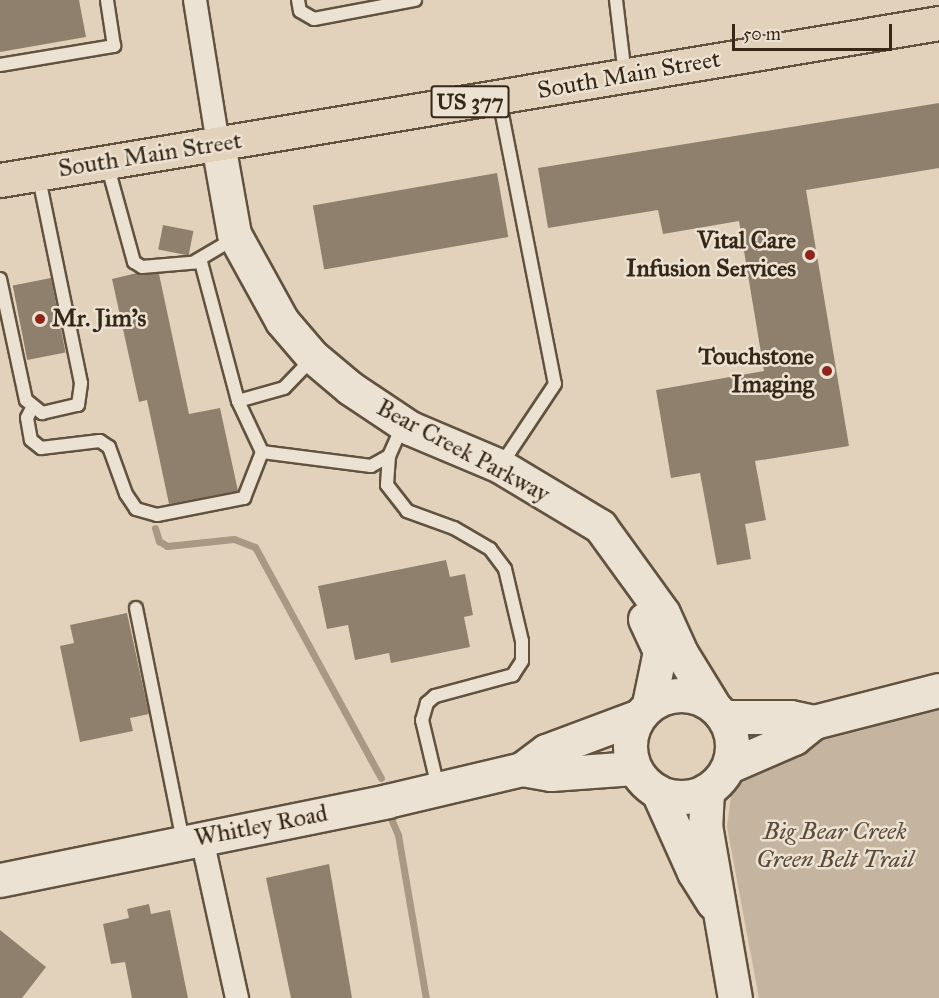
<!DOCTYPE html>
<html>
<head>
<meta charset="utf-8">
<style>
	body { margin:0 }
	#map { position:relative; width:939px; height:998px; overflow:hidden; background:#e2d2bc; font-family:"IM FELL Great Primer",serif }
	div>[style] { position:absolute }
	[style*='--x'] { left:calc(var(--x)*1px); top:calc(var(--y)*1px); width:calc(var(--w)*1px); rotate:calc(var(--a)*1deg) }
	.green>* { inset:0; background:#c5b5a0 }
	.stream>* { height:7px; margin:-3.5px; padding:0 3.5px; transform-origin:3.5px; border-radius:3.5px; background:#a89884 }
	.building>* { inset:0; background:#8f806d; transform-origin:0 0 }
	.roads { filter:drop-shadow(2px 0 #615240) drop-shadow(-2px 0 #615240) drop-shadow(0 2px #615240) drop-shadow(0 -2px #615240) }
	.lane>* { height:12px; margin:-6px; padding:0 6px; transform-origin:6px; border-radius:6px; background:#ece2d3 }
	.street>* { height:22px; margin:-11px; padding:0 11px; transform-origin:11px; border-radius:11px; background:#ece2d3 }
	.secondary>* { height:33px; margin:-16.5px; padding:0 16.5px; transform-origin:16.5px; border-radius:16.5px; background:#ece2d3 }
	.secondary>.ring { margin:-16.5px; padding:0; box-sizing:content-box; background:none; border:33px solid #ece2d3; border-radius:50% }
	.primary>* { height:33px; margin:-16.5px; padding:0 16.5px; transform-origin:16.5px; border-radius:16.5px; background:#e2d2bc }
	.dots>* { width:16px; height:16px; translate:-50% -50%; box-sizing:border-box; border:3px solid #ece2d3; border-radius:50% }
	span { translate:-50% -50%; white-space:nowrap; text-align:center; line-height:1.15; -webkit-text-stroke:5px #ece2d3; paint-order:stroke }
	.shield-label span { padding:2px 4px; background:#ece2d3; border:2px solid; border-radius:4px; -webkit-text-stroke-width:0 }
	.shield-label { font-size:22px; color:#362717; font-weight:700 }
	.street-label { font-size:24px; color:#362717 }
	.poi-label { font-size:24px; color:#362717; font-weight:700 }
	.right { translate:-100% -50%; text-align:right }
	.left { translate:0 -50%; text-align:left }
	.park-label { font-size:24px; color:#5a4a39; font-style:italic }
	.scale { position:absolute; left:732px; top:24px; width:160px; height:27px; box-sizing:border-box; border:3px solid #362717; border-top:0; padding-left:8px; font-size:18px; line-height:21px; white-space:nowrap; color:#362717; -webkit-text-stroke:4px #ece2d3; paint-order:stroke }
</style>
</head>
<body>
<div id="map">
	<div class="green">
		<div style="clip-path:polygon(939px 698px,939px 998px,759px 998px,727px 827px,732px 787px,770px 758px,861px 715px)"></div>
	</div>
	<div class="stream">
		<div style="--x:155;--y:528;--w:14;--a:73"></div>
		<div style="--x:159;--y:541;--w:9;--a:32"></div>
		<div style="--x:167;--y:546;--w:67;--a:-6"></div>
		<div style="--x:234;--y:539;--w:22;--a:21"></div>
		<div style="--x:255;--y:547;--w:263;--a:61.4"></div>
		<div style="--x:390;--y:816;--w:21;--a:67"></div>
		<div style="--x:398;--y:835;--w:165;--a:80.3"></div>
	</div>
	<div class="building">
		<div style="clip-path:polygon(0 0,79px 0,86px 37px,0 52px)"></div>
		<div style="clip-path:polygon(939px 103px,939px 168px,806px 190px,849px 446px,755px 461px,766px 520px,745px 524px,751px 559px,717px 565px,700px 473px,671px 478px,656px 390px,764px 371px,739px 221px,663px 234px,658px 210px,548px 228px,538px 168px)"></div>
		<div style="left:497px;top:173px;width:65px;height:187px;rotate:80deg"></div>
		<div style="left:163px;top:225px;width:31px;height:25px;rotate:11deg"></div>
		<div style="clip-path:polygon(137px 273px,159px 274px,189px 414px,220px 408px,238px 491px,169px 504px,147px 400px,139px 402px,112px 279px)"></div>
		<div style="left:51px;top:278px;width:76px;height:39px;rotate:79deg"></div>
		<div style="clip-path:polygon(446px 560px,450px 577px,465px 574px,473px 615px,464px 617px,470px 647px,391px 663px,389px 653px,355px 660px,348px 625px,327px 629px,318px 586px)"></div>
		<div style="clip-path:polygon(127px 613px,149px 714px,130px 718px,133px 731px,80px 742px,60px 646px,74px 643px,70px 625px)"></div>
		<div style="clip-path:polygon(329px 864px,352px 998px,291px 998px,266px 878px)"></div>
		<div style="clip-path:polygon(149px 904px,151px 914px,170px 910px,188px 998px,132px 998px,125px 962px,111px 964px,103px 924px,129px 918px,127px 909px)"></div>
		<div style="clip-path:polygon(0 930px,46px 967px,22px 998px,0 998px)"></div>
	</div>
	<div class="roads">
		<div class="lane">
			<div style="--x:298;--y:0;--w:11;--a:80"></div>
			<div style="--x:300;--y:11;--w:16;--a:30"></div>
			<div style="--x:314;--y:19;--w:103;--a:-10.7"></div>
			<div style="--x:616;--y:0;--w:76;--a:83.2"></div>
			<div style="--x:0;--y:65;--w:116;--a:-9.5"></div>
			<div style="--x:114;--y:46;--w:47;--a:-98.7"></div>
			<div style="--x:499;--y:99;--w:290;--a:78.9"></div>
			<div style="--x:555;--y:384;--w:97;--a:123.7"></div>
			<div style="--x:107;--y:164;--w:102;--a:74.6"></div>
			<div style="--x:134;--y:262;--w:9;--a:32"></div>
			<div style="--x:142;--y:267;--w:59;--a:-4.8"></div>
			<div style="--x:201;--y:262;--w:144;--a:75.1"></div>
			<div style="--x:238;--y:401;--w:56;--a:64.8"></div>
			<div style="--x:262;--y:452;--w:110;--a:7.3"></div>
			<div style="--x:371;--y:466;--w:21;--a:-29"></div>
			<div style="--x:389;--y:456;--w:34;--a:-66"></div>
			<div style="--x:196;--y:261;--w:45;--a:-30.5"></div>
			<div style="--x:0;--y:279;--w:124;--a:77.9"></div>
			<div style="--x:26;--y:400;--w:21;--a:39"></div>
			<div style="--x:42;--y:413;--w:37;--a:-13"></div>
			<div style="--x:78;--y:405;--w:22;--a:-82"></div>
			<div style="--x:81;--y:383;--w:213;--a:-101.6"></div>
			<div style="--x:238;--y:401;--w:48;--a:-15.8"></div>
			<div style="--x:284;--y:388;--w:42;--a:-46"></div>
			<div style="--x:32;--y:408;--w:11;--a:117"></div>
			<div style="--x:27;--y:418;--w:22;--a:80"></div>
			<div style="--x:31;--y:440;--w:13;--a:39"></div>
			<div style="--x:41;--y:448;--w:59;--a:-6.8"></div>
			<div style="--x:100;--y:441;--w:11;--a:34"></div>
			<div style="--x:109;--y:447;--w:50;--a:70.1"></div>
			<div style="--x:126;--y:494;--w:18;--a:56"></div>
			<div style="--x:136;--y:509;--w:22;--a:16"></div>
			<div style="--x:157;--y:515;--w:89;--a:-11.1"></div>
			<div style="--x:244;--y:498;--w:49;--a:-68.6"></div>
			<div style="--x:389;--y:456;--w:29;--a:94"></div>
			<div style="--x:387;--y:485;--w:33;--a:52"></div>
			<div style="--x:407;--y:511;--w:50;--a:19.9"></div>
			<div style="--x:454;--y:528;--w:42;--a:30.3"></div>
			<div style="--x:490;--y:549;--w:25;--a:53"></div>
			<div style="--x:505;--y:569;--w:74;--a:76.7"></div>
			<div style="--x:522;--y:641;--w:20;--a:90"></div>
			<div style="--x:522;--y:661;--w:17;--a:123"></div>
			<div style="--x:513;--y:675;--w:81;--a:164.9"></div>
			<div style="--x:435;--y:696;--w:11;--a:139"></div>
			<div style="--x:427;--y:703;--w:18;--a:106"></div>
			<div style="--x:422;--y:720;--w:69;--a:76.6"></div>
			<div style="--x:136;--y:608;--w:238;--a:78.6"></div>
		</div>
		<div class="street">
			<div style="--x:195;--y:0;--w:146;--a:80.9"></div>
			<div style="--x:202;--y:839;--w:163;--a:77.6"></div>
		</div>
		<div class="secondary">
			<div style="--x:218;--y:144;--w:91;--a:79.9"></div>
			<div style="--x:234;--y:234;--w:99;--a:61.1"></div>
			<div style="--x:282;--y:321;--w:46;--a:49.4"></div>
			<div style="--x:312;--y:356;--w:50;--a:40.1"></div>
			<div style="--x:350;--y:388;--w:72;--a:33.7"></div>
			<div style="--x:410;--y:428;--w:98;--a:22.9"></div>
			<div style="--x:500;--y:466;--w:117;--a:31"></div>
			<div style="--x:600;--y:526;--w:107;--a:54.1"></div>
			<div style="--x:663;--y:613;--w:44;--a:65.8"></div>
			<div style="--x:681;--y:653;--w:61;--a:58.4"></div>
			<div style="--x:645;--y:619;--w:35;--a:65"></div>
			<div style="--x:660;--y:651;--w:54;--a:101.7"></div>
			<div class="ring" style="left:630px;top:695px;width:69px;height:69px"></div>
			<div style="--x:725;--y:717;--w:65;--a:0"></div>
			<div style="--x:790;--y:717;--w:25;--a:12"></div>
			<div style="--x:729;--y:766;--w:71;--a:-23.3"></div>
			<div style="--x:794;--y:738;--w:26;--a:-39"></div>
			<div style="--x:814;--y:722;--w:129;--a:-14.4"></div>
			<div style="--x:522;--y:769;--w:29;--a:10"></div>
			<div style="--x:551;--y:774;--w:83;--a:-4.1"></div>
			<div style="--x:707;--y:791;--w:34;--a:93"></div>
			<div style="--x:705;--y:825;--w:176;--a:80.2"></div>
			<div style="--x:658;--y:792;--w:88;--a:65.8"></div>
			<div style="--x:694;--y:872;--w:36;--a:58"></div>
			<div style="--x:0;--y:880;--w:395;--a:-11.5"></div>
			<div style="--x:387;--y:801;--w:139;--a:-13.3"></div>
			<div style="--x:522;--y:769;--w:30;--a:-37"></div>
			<div style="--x:546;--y:751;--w:97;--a:-20.5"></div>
		</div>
		<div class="primary">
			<div style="--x:0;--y:180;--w:952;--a:-9.49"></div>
		</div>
	</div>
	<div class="dots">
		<div style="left:810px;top:255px;background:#8f2418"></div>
		<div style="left:40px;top:319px;background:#8f2418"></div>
		<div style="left:827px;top:371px;background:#8f2418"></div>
	</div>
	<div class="shield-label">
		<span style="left:470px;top:102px">US 377</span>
	</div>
	<div class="street-label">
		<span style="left:629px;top:75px;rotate:-10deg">South Main Street</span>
		<span style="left:150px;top:155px;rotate:-9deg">South Main Street</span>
		<span style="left:463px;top:451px;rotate:28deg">Bear Creek Parkway</span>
		<span style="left:261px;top:826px;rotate:-11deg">Whitley Road</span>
	</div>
	<div class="poi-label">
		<span class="right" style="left:796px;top:255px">Vital Care<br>Infusion Services</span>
		<span class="left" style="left:52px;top:319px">Mr. Jim's</span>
		<span class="right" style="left:814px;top:371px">Touchstone<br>Imaging</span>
	</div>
	<div class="park-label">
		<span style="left:835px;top:846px">Big Bear Creek<br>Green Belt Trail</span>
	</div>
	<div class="scale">50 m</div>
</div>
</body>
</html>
